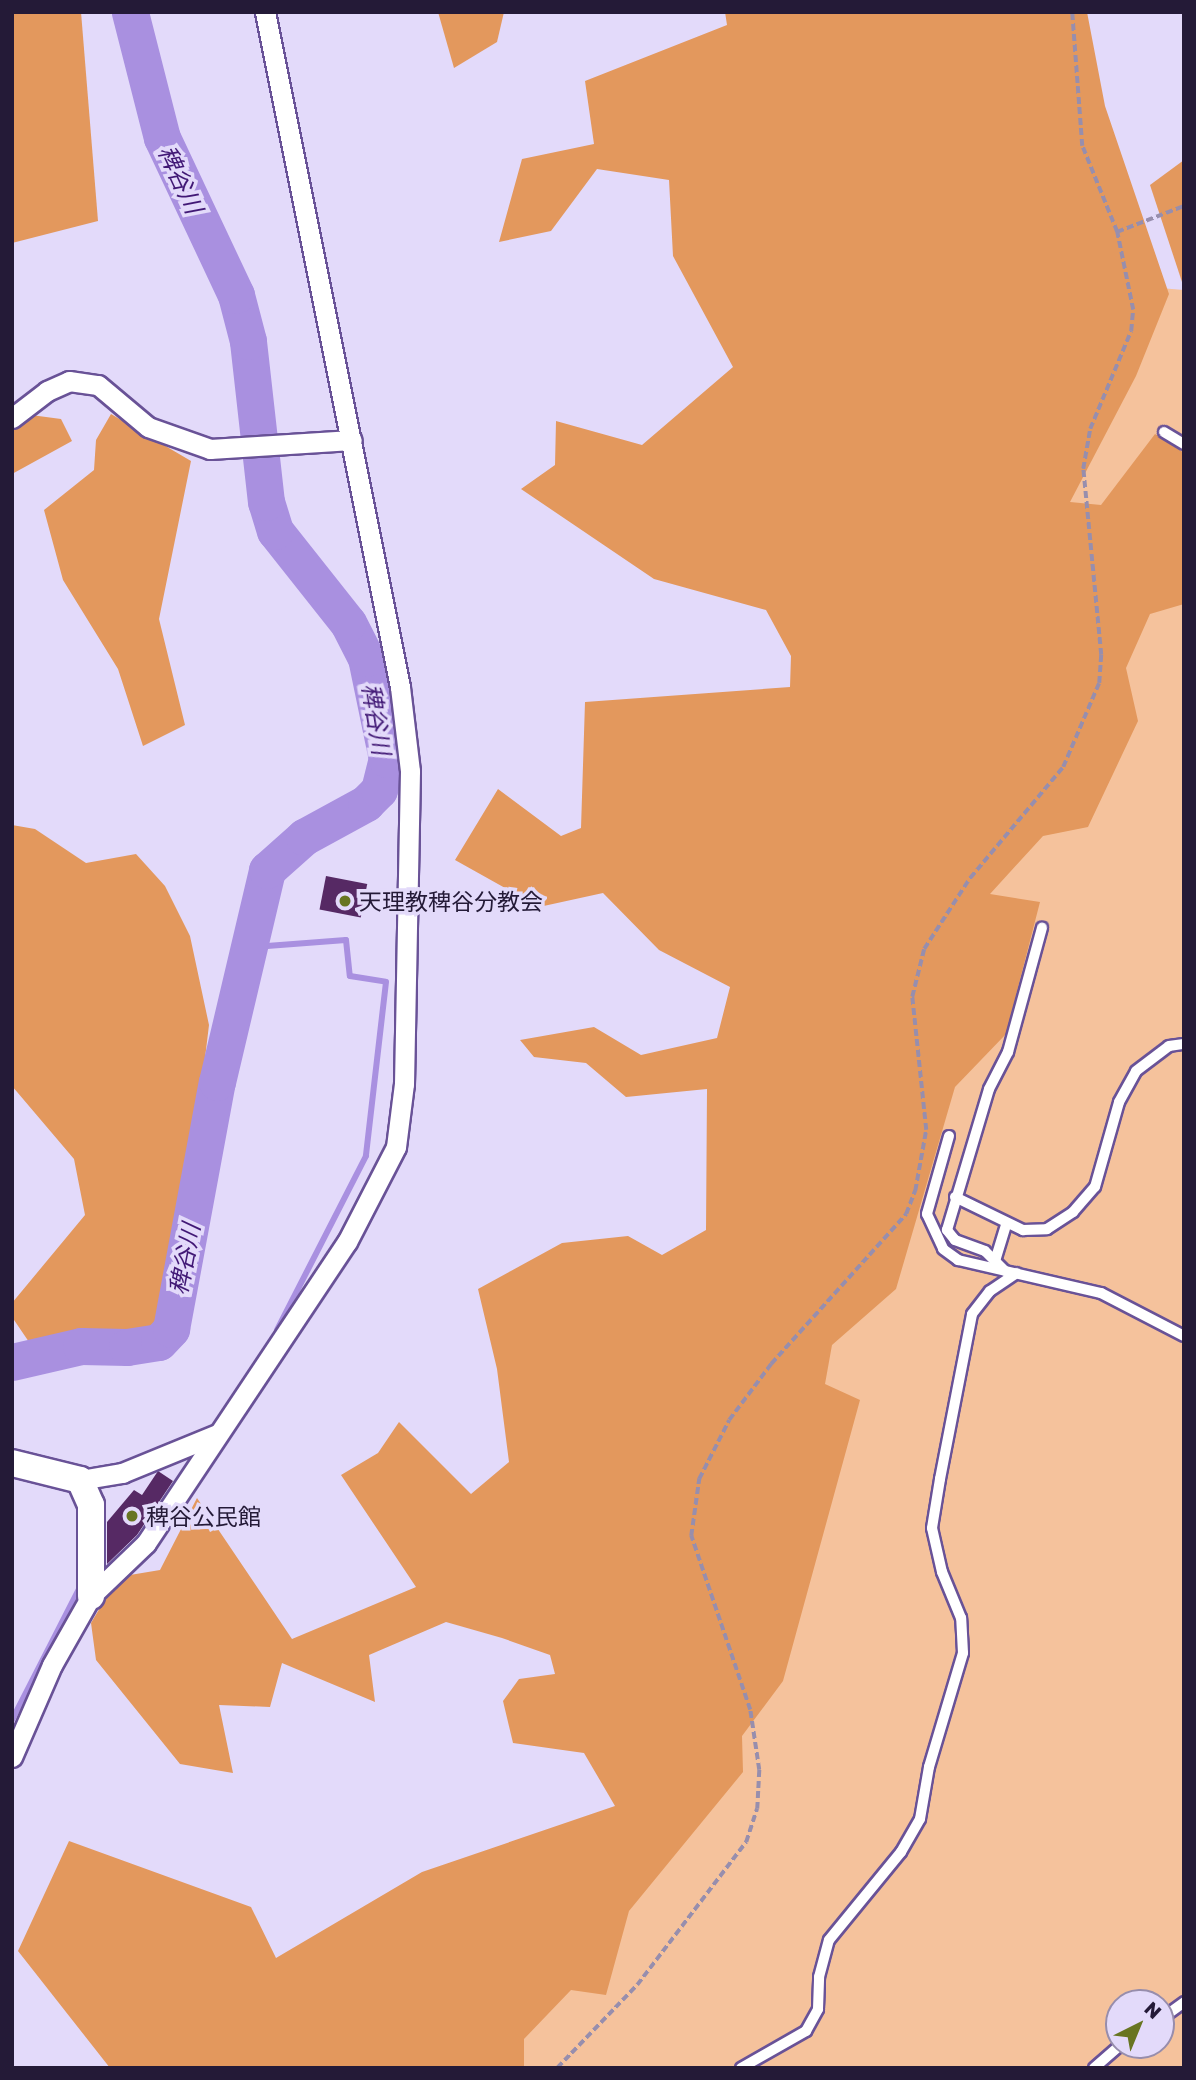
<!DOCTYPE html>
<html>
<head>
<meta charset="utf-8">
<style>
	body { margin:0 }
	#map { position:relative; width:1196px; height:2080px; overflow:hidden; background:#e3dafa; font-family:"Golos Text","Noto Sans JP",sans-serif }
	div>[style] { position:absolute }
	[style*='--x'] { left:calc(var(--x)*1px); top:calc(var(--y)*1px); width:calc(var(--w)*1px); rotate:calc(var(--a)*1deg) }
	.green>* { inset:0; background:#f5c29c }
	.forest>* { inset:0; background:#e3985d }
	.stream>* { height:6px; margin:-3px; padding:0 3px; transform-origin:3px; border-radius:3px; background:#a990e0 }
	.river>* { height:37px; margin:-18.5px; padding:0 18.5px; transform-origin:18.5px; border-radius:18.5px; background:#a990e0 }
	.building>* { inset:0; background:#562964; transform-origin:0 0 }
	.path>* { height:3.5px; margin-top:-1.75px; transform-origin:0; background:repeating-linear-gradient(90deg,#978ead 0 7px,transparent 0 10.5px) }
	.roads { filter:drop-shadow(2px 0 #695297) drop-shadow(-2px 0 #695297) drop-shadow(0 2px #695297) drop-shadow(0 -2px #695297) }
	.lane>* { height:10px; margin:-5px; padding:0 5px; transform-origin:5px; border-radius:5px; background:#fff }
	.street>* { height:19px; margin:-9.5px; padding:0 9.5px; transform-origin:9.5px; border-radius:9.5px; background:#fff }
	.secondary>* { height:26px; margin:-13px; padding:0 13px; transform-origin:13px; border-radius:13px; background:#fff }
	.dots>* { width:19px; height:19px; translate:-50% -50%; box-sizing:border-box; border:4px solid #e3dafa; border-radius:50% }
	span { translate:-50% -50%; white-space:nowrap; text-align:center; line-height:1.15; -webkit-text-stroke:7px #e3dafa; paint-order:stroke }
	.poi-label { font-size:23px; color:#241a37 }
	.left { translate:0 -50%; text-align:left }
	.water-label { font-size:24px; color:#411875; font-style:italic }
	.frame { position:absolute; inset:0; border:14px solid #241a37; pointer-events:none }
	.north { position:absolute; left:1105px; top:1989px; width:70px; height:70px; box-sizing:border-box; background:#e3dafa; border:2px solid #978dac; border-radius:50%; rotate:43deg; font-size:19px; font-weight:700; line-height:28px; text-align:center; color:#241a37 }
	.north::after { content:''; display:block; margin:auto; width:24px; height:32px; background:#687521; clip-path:polygon(50% 0,100% 100%,50% 72%,0 100%) }
</style>
</head>
<body>
<div id="map">
	<div class="green">
		<div style="clip-path:polygon(evenodd,1148px 287px,1184px 290px,1184px 2068px,483px 2068px,613px 1901px,813px 1361px,969px 902px,1041px 516px,1148px 287px,1119px 2003px,1161px 2003px,1161px 2045px,1119px 2045px,1119px 2003px)"></div>
	</div>
	<div class="forest">
		<div style="clip-path:polygon(12px 12px,81px 12px,98px 221px,12px 243px)"></div>
		<div style="clip-path:polygon(438px 12px,504px 12px,497px 42px,454px 68px)"></div>
		<div style="clip-path:polygon(725px 12px,1087px 12px,1105px 106px,1169px 294px,1136px 376px,1070px 502px,1101px 505px,1155px 434px,1184px 453px,1184px 604px,1150px 614px,1126px 668px,1138px 721px,1088px 827px,1043px 836px,990px 894px,1040px 902px,1006px 1034px,955px 1087px,896px 1289px,832px 1345px,825px 1384px,860px 1400px,783px 1681px,742px 1736px,743px 1772px,629px 1911px,606px 1995px,571px 1990px,524px 2039px,524px 2068px,110px 2068px,18px 1951px,69px 1841px,251px 1907px,276px 1958px,422px 1872px,615px 1806px,584px 1753px,513px 1743px,503px 1701px,519px 1679px,555px 1674px,550px 1655px,502px 1638px,446px 1622px,369px 1655px,375px 1702px,282px 1663px,270px 1707px,219px 1705px,233px 1773px,180px 1764px,96px 1660px,91px 1623px,118px 1577px,160px 1570px,197px 1498px,292px 1639px,416px 1587px,341px 1475px,378px 1453px,399px 1422px,471px 1494px,509px 1462px,497px 1369px,478px 1289px,562px 1243px,628px 1236px,662px 1255px,706px 1230px,707px 1089px,626px 1097px,586px 1063px,534px 1057px,520px 1040px,594px 1027px,641px 1055px,717px 1038px,730px 987px,659px 950px,603px 893px,539px 907px,455px 860px,498px 789px,561px 836px,581px 828px,585px 702px,790px 687px,791px 656px,766px 610px,654px 579px,521px 489px,555px 465px,556px 421px,642px 445px,733px 367px,673px 256px,669px 180px,597px 169px,551px 231px,499px 242px,522px 159px,594px 144px,585px 81px,727px 25px)"></div>
		<div style="clip-path:polygon(1184px 160px,1184px 288px,1150px 185px)"></div>
		<div style="clip-path:polygon(111px 414px,191px 461px,159px 619px,185px 725px,143px 746px,118px 669px,63px 580px,44px 510px,94px 470px,96px 440px)"></div>
		<div style="clip-path:polygon(31px 415px,61px 419px,72px 441px,12px 474px,12px 429px)"></div>
		<div style="clip-path:polygon(12px 825px,35px 829px,86px 863px,136px 854px,165px 886px,190px 936px,209px 1025px,174px 1315px,116px 1342px,29px 1342px,12px 1317px,12px 1303px,85px 1215px,74px 1159px,12px 1086px)"></div>
	</div>
	<div class="stream">
		<div style="--x:252;--y:943;--w:15;--a:11"></div>
		<div style="--x:267;--y:946;--w:79;--a:-4.3"></div>
		<div style="--x:346;--y:940;--w:36;--a:84"></div>
		<div style="--x:350;--y:976;--w:36;--a:9"></div>
		<div style="--x:386;--y:982;--w:175;--a:96.6"></div>
		<div style="--x:366;--y:1156;--w:195;--a:117.1"></div>
		<div style="--x:12;--y:1720;--w:152;--a:-62.9"></div>
	</div>
	<div class="river">
		<div style="--x:12;--y:1362;--w:71;--a:-13.1"></div>
		<div style="--x:81;--y:1346;--w:46;--a:1.2"></div>
		<div style="--x:127;--y:1347;--w:32;--a:-9"></div>
		<div style="--x:159;--y:1342;--w:18;--a:-47"></div>
		<div style="--x:171;--y:1329;--w:251;--a:-79.5"></div>
		<div style="--x:217;--y:1082;--w:218;--a:-76.7"></div>
		<div style="--x:267;--y:870;--w:50;--a:-41.7"></div>
		<div style="--x:304;--y:837;--w:71;--a:-28.7"></div>
		<div style="--x:366;--y:803;--w:18;--a:-45"></div>
		<div style="--x:379;--y:790;--w:32;--a:-76"></div>
		<div style="--x:387;--y:759;--w:103;--a:-101.7"></div>
		<div style="--x:366;--y:658;--w:39;--a:-117"></div>
		<div style="--x:348;--y:623;--w:117;--a:-128.4"></div>
		<div style="--x:275;--y:531;--w:30;--a:-107"></div>
		<div style="--x:266;--y:502;--w:162;--a:-96.4"></div>
		<div style="--x:248;--y:341;--w:48;--a:-104.6"></div>
		<div style="--x:236;--y:295;--w:174;--a:-115.2"></div>
		<div style="--x:162;--y:138;--w:130;--a:-104.3"></div>
	</div>
	<div class="building">
		<div style="left:326px;top:876px;width:42px;height:34px;rotate:11deg"></div>
		<div style="clip-path:polygon(158px 1471px,173px 1481px,137px 1535px,107px 1564px,107px 1522px,134px 1490px,142px 1495px)"></div>
	</div>
	<div class="path">
		<div style="--x:1117;--y:232;--w:72;--a:-21.2"></div>
		<div style="--x:557;--y:2068;--w:115;--a:-46.1"></div>
		<div style="--x:637;--y:1985;--w:180;--a:-52.7"></div>
		<div style="--x:746;--y:1842;--w:35;--a:-72"></div>
		<div style="--x:757;--y:1809;--w:39;--a:-87"></div>
		<div style="--x:759;--y:1770;--w:61;--a:-98.5"></div>
		<div style="--x:750;--y:1710;--w:184;--a:-108.7"></div>
		<div style="--x:691;--y:1536;--w:58;--a:-82"></div>
		<div style="--x:699;--y:1479;--w:66;--a:-63"></div>
		<div style="--x:729;--y:1420;--w:70;--a:-53.1"></div>
		<div style="--x:771;--y:1364;--w:202;--a:-48"></div>
		<div style="--x:906;--y:1214;--w:25;--a:-69"></div>
		<div style="--x:915;--y:1191;--w:62;--a:-79.8"></div>
		<div style="--x:926;--y:1130;--w:134;--a:-96"></div>
		<div style="--x:912;--y:997;--w:49;--a:-76"></div>
		<div style="--x:924;--y:949;--w:85;--a:-57.1"></div>
		<div style="--x:970;--y:878;--w:145;--a:-50"></div>
		<div style="--x:1063;--y:767;--w:91;--a:-66.8"></div>
		<div style="--x:1099;--y:683;--w:28;--a:-86"></div>
		<div style="--x:1101;--y:655;--w:187;--a:-95.5"></div>
		<div style="--x:1083;--y:469;--w:41;--a:-80.1"></div>
		<div style="--x:1090;--y:429;--w:106;--a:-67.3"></div>
		<div style="--x:1131;--y:331;--w:21;--a:-85"></div>
		<div style="--x:1133;--y:310;--w:80;--a:-101.6"></div>
		<div style="--x:1117;--y:232;--w:93;--a:-112.1"></div>
		<div style="--x:1082;--y:146;--w:134;--a:-94.3"></div>
	</div>
	<div class="roads">
		<div class="lane">
			<div style="--x:1164;--y:432;--w:23;--a:31"></div>
			<div style="--x:949;--y:1136;--w:81;--a:105.8"></div>
			<div style="--x:927;--y:1214;--w:38;--a:65"></div>
			<div style="--x:943;--y:1249;--w:19;--a:36"></div>
			<div style="--x:958;--y:1260;--w:147;--a:13"></div>
			<div style="--x:1101;--y:1293;--w:93;--a:27.4"></div>
			<div style="--x:955;--y:1197;--w:76;--a:25.9"></div>
			<div style="--x:1023;--y:1230;--w:24;--a:-2"></div>
			<div style="--x:1047;--y:1229;--w:31;--a:-33"></div>
			<div style="--x:1073;--y:1212;--w:33;--a:-49"></div>
			<div style="--x:1095;--y:1187;--w:88;--a:-74.2"></div>
			<div style="--x:1119;--y:1102;--w:35;--a:-61"></div>
			<div style="--x:1136;--y:1071;--w:41;--a:-37.1"></div>
			<div style="--x:1169;--y:1046;--w:15;--a:-8"></div>
			<div style="--x:995;--y:1261;--w:39;--a:-73"></div>
			<div style="--x:1005;--y:1271;--w:28;--a:-135"></div>
			<div style="--x:985;--y:1251;--w:32;--a:-160"></div>
			<div style="--x:955;--y:1240;--w:13;--a:-129"></div>
			<div style="--x:947;--y:1230;--w:147;--a:-73.4"></div>
			<div style="--x:989;--y:1089;--w:42;--a:-62.8"></div>
			<div style="--x:1008;--y:1052;--w:129;--a:-74.7"></div>
			<div style="--x:1161;--y:2019;--w:29;--a:-36"></div>
			<div style="--x:741;--y:2068;--w:75;--a:-29.6"></div>
			<div style="--x:806;--y:2031;--w:25;--a:-61"></div>
			<div style="--x:818;--y:2009;--w:32;--a:-88"></div>
			<div style="--x:819;--y:1977;--w:38;--a:-75"></div>
			<div style="--x:829;--y:1940;--w:114;--a:-50.7"></div>
			<div style="--x:901;--y:1852;--w:38;--a:-60"></div>
			<div style="--x:920;--y:1819;--w:53;--a:-80.2"></div>
			<div style="--x:929;--y:1767;--w:119;--a:-73.4"></div>
			<div style="--x:963;--y:1653;--w:35;--a:-93"></div>
			<div style="--x:961;--y:1618;--w:50;--a:-112.4"></div>
			<div style="--x:942;--y:1572;--w:45;--a:-102.8"></div>
			<div style="--x:932;--y:1528;--w:50;--a:-80.7"></div>
			<div style="--x:940;--y:1479;--w:168;--a:-79"></div>
			<div style="--x:972;--y:1314;--w:29;--a:-52"></div>
			<div style="--x:990;--y:1291;--w:32;--a:-34"></div>
			<div style="--x:1094;--y:2068;--w:35;--a:-41"></div>
		</div>
		<div class="street">
			<div style="--x:12;--y:418;--w:44;--a:-37.6"></div>
			<div style="--x:47;--y:391;--w:24;--a:-24"></div>
			<div style="--x:69;--y:381;--w:29;--a:8"></div>
			<div style="--x:98;--y:385;--w:65;--a:40"></div>
			<div style="--x:148;--y:427;--w:66;--a:19.5"></div>
			<div style="--x:210;--y:449;--w:142;--a:-3.6"></div>
			<div style="--x:80;--y:1480;--w:43;--a:-9.5"></div>
			<div style="--x:122;--y:1473;--w:103;--a:-22.3"></div>
			<div style="--x:12;--y:1757;--w:100;--a:-66.5"></div>
			<div style="--x:52;--y:1665;--w:79;--a:-60.5"></div>
			<div style="--x:91;--y:1596;--w:76;--a:-43.9"></div>
			<div style="--x:146;--y:1543;--w:362;--a:-56.3"></div>
			<div style="--x:347;--y:1242;--w:107;--a:-62.7"></div>
			<div style="--x:396;--y:1147;--w:64;--a:-82.8"></div>
			<div style="--x:404;--y:1084;--w:313;--a:-88.9"></div>
			<div style="--x:410;--y:771;--w:85;--a:-96.8"></div>
			<div style="--x:400;--y:687;--w:688;--a:-101.31"></div>
		</div>
		<div class="secondary">
			<div style="--x:12;--y:1463;--w:70;--a:14"></div>
			<div style="--x:80;--y:1480;--w:27;--a:66"></div>
			<div style="--x:91;--y:1505;--w:91;--a:90"></div>
		</div>
	</div>
	<div class="dots">
		<div style="left:345px;top:901px;background:#687521"></div>
		<div style="left:132px;top:1516px;background:#687521"></div>
	</div>
	<div class="poi-label">
		<span class="left" style="left:359px;top:901px">天理教稗谷分教会</span>
		<span class="left" style="left:146px;top:1516px">稗谷公民館</span>
	</div>
	<div class="water-label">
		<span style="left:181px;top:179px;rotate:65deg">稗谷川</span>
		<span style="left:377px;top:719px;rotate:81deg">稗谷川</span>
		<span style="left:184px;top:1259px;rotate:-79deg">稗谷川</span>
	</div>
	<div class="frame"></div>
	<div class="north">N</div>
</div>
</body>
</html>
